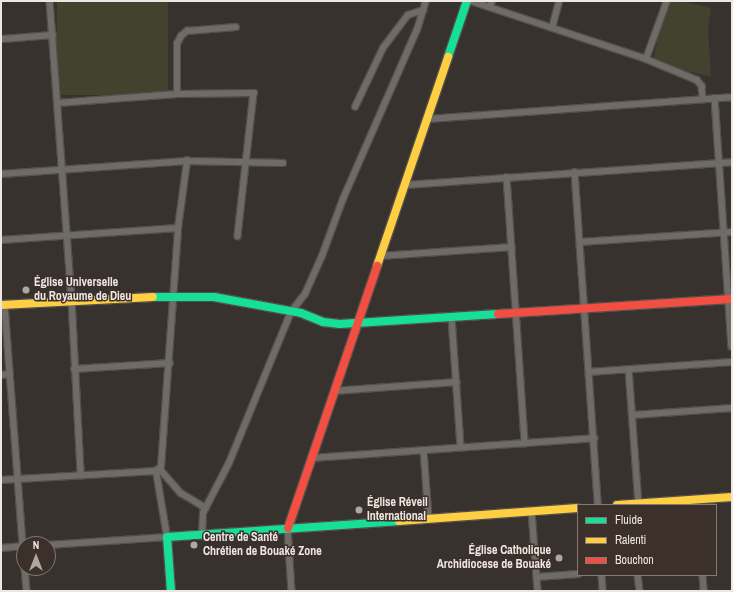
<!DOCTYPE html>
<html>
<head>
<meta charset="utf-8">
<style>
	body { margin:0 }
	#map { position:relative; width:733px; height:592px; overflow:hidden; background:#38322e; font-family:"Archivo Narrow",sans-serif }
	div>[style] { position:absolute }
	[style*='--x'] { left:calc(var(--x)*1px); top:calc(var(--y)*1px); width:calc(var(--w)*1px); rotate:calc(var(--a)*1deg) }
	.green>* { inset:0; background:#42422e; transform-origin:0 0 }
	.roads { filter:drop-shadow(1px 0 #544f4c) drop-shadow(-1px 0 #544f4c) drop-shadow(0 1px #544f4c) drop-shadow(0 -1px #544f4c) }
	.street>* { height:5.5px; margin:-2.75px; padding:0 2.75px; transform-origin:2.75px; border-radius:2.75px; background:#6f6c68 }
	.fast>* { height:8px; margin:-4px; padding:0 4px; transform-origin:4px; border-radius:4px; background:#16e098 }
	.slow>* { height:8px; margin:-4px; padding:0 4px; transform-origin:4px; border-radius:4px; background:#ffcf43 }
	.jam>* { height:8px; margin:-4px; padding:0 4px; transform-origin:4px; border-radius:4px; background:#f24e42 }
	.dots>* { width:11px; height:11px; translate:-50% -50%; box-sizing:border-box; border:2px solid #3c312a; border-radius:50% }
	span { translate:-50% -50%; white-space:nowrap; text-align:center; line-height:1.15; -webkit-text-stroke:3px #3c312a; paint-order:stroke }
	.poi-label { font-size:12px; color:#eee6e2; font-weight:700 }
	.left { translate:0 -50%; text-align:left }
	.right { translate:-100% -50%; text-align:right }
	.frame { position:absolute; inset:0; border:2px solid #eee6e2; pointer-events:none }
	.legend { position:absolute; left:577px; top:504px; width:140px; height:72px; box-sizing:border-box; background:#3c312a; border:1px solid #837974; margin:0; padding:5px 7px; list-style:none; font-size:12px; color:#eee6e2 }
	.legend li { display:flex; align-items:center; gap:8px; height:20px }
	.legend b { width:20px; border:1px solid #837974 }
	.north { position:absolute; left:16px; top:536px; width:40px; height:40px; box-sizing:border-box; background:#3c312a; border:1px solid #837974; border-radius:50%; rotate:0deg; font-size:11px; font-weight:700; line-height:16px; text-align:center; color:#eee6e2 }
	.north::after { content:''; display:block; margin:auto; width:14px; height:18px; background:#aea7a3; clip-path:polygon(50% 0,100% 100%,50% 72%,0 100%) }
</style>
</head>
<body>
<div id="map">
	<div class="green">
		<div style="left:57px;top:1px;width:111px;height:94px"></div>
		<div style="clip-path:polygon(665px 1px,681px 1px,711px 8px,708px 30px,711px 77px,653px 62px)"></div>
	</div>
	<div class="roads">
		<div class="street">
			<div style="--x:50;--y:1;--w:300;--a:85.8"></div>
			<div style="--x:72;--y:300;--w:174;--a:87"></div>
			<div style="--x:471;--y:1;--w:184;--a:18.3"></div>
			<div style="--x:646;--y:59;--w:55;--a:22.4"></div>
			<div style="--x:697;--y:80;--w:8;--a:50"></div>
			<div style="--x:702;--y:86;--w:13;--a:86"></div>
			<div style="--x:490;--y:7;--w:6;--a:-72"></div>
			<div style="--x:552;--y:28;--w:28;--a:-75"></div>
			<div style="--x:1;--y:39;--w:52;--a:-4.4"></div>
			<div style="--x:646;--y:59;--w:62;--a:-70.1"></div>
			<div style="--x:177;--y:94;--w:50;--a:-90"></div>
			<div style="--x:177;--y:44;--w:9;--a:-63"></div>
			<div style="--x:181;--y:36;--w:8;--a:-40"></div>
			<div style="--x:187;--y:31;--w:49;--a:-4.7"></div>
			<div style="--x:715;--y:98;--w:249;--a:86.1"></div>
			<div style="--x:58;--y:103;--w:119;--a:-4.3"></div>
			<div style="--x:177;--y:94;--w:77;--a:-0.7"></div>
			<div style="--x:254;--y:93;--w:144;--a:96.4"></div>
			<div style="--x:355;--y:107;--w:65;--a:-64.6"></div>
			<div style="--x:383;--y:48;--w:41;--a:-52.9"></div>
			<div style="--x:408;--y:15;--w:16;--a:-18"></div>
			<div style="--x:427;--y:119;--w:306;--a:-4.1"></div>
			<div style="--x:575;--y:172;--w:334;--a:86"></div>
			<div style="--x:1;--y:174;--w:186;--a:-4"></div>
			<div style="--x:187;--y:161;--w:96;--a:1.2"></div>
			<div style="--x:507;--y:177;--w:267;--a:86.1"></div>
			<div style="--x:405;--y:185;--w:328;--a:-4"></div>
			<div style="--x:1;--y:240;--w:177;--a:-3.9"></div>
			<div style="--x:580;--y:242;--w:152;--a:-3.8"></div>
			<div style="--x:380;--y:256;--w:132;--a:-3.9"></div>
			<div style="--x:5;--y:305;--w:252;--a:85.7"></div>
			<div style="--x:452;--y:318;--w:129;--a:86"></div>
			<div style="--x:74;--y:369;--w:96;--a:-3.6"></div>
			<div style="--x:629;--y:369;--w:135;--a:85.8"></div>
			<div style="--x:589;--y:372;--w:143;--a:-4"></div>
			<div style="--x:1;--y:375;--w:9;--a:-6"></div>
			<div style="--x:334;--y:391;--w:123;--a:-4.2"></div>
			<div style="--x:633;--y:415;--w:99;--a:-4"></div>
			<div style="--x:424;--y:450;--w:68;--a:85.8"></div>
			<div style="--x:311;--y:458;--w:284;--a:-4"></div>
			<div style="--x:160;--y:469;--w:32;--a:49"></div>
			<div style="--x:181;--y:493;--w:29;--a:31"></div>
			<div style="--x:1;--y:480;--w:155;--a:-3.3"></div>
			<div style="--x:156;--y:471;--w:6;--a:-39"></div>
			<div style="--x:161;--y:467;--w:240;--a:-85.9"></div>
			<div style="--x:178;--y:228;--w:68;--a:-82.3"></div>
			<div style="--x:532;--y:511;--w:80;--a:85.7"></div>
			<div style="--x:288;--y:528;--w:63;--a:86.4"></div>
			<div style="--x:202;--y:534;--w:21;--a:-87"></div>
			<div style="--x:203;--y:513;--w:56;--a:-62.5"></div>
			<div style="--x:229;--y:463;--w:163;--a:-67.7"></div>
			<div style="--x:291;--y:312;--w:23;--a:-52"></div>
			<div style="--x:305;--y:294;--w:42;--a:-65.9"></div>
			<div style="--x:322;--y:256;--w:61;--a:-69.8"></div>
			<div style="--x:343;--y:199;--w:184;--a:-66.4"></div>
			<div style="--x:417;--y:30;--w:30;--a:-73"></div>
			<div style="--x:48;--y:545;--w:119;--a:-3.8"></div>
			<div style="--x:167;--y:537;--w:67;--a:-99.5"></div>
			<div style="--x:1;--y:548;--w:23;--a:-5"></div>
			<div style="--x:25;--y:568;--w:23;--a:85"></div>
			<div style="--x:602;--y:575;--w:16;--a:86"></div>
			<div style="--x:638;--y:575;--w:16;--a:83"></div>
			<div style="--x:703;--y:575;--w:16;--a:86"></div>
			<div style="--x:537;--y:577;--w:41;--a:-4.2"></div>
		</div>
		<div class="fast">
			<div style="--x:448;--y:57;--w:59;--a:-71.3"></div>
			<div style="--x:153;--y:297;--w:61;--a:0"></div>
			<div style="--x:214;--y:297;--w:88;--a:10.4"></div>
			<div style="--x:301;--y:313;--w:24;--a:22"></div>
			<div style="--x:323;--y:322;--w:17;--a:7"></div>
			<div style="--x:340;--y:324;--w:158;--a:-3.6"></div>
			<div style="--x:171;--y:591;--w:54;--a:-94.2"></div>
			<div style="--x:167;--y:537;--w:233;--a:-3.9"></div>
		</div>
		<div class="slow">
			<div style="--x:377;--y:266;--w:221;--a:-71.2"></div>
			<div style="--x:1;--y:305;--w:152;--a:-3"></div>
			<div style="--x:617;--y:505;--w:115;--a:-4"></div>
			<div style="--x:399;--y:521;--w:179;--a:-4.2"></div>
		</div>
		<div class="jam">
			<div style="--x:498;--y:314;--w:234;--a:-3.7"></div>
			<div style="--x:288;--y:528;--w:277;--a:-71.2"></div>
		</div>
	</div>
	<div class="dots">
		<div style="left:26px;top:290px;background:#aea7a3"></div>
		<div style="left:359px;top:510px;background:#aea7a3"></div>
		<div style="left:194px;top:545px;background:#aea7a3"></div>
		<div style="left:559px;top:558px;background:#aea7a3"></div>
	</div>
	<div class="poi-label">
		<span class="left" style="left:34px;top:290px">Église Universelle<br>du Royaume de Dieu</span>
		<span class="left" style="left:367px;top:510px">Église Réveil<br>International</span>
		<span class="left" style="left:203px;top:545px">Centre de Santé<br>Chrétien de Bouaké Zone</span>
		<span class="right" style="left:551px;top:558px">Église Catholique<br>Archidiocese de Bouaké</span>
	</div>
	<div class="frame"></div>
	<ul class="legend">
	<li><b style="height:5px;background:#16e098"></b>Fluide</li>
	<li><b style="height:5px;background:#ffcf43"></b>Ralenti</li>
	<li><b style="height:5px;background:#f24e42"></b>Bouchon</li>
	</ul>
	<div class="north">N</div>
</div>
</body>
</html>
